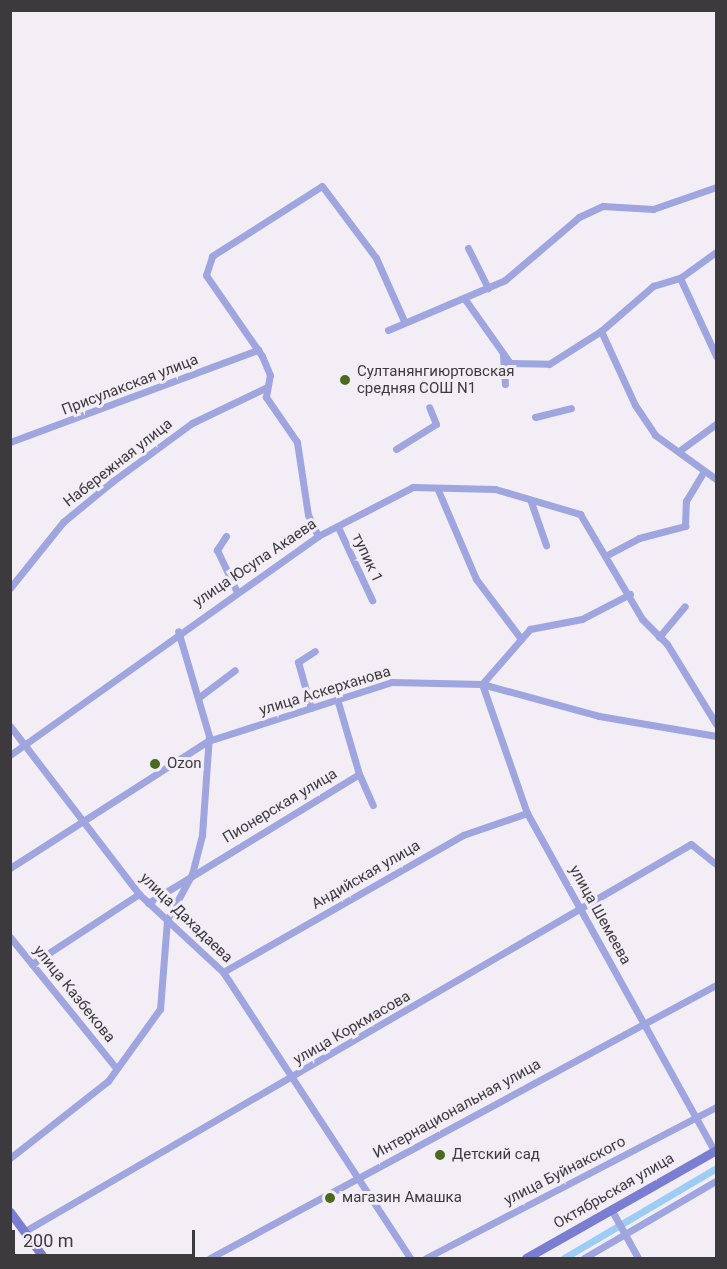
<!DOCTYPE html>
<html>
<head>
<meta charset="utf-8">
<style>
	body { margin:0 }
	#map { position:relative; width:727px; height:1269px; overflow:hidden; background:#f3edf6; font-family:Roboto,sans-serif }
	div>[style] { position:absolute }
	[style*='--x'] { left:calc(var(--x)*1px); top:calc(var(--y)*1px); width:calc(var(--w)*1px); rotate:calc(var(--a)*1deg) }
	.canal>* { height:7px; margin:-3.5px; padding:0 3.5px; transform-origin:3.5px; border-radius:3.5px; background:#9dcdf5 }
	.street>* { height:7px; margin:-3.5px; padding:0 3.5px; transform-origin:3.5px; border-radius:3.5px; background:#9fa5df }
	.secondary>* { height:9px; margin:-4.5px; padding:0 4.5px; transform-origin:4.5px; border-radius:4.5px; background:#797ed3 }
	.dots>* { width:16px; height:16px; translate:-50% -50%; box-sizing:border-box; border:3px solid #f3edf6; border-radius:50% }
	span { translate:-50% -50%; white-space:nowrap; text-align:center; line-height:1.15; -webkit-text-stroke:6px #f3edf6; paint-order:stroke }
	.poi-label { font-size:15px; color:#3c3a3d }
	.left { translate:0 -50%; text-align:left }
	.street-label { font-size:15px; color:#3c3a3d }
	.frame { position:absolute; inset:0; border:12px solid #3c3a3d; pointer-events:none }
	.scale { position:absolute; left:12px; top:1230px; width:183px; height:27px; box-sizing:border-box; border:3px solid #3c3a3d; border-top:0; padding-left:8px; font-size:18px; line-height:21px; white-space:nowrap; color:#3c3a3d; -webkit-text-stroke:4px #f3edf6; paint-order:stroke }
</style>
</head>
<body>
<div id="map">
	<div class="canal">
		<div style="--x:564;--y:1258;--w:177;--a:-30.6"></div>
	</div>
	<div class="street">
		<div style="--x:468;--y:248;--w:45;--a:63.4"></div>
		<div style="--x:680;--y:278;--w:86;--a:65.2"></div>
		<div style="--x:464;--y:298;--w:80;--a:54.7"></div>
		<div style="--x:510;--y:363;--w:39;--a:1"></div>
		<div style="--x:549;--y:364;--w:62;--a:-32.4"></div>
		<div style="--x:601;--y:331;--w:69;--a:-40.9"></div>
		<div style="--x:653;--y:286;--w:28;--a:-17"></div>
		<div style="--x:680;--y:278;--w:44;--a:-35.8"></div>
		<div style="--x:388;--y:330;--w:127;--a:-23.1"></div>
		<div style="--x:505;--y:280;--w:97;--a:-40.4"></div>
		<div style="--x:579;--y:217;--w:26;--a:-25"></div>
		<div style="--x:603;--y:206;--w:50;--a:3.4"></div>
		<div style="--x:653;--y:209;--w:67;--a:-19.2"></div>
		<div style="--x:601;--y:331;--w:81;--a:65.3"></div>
		<div style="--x:635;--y:405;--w:36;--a:56"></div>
		<div style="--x:655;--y:435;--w:75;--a:35.8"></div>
		<div style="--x:503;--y:356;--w:28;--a:86"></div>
		<div style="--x:535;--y:417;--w:37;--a:-14"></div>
		<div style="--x:10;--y:442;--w:265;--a:-20.4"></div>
		<div style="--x:396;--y:449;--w:47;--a:-32"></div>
		<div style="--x:436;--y:424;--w:18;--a:-112"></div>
		<div style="--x:679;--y:451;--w:46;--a:-36.1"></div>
		<div style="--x:438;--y:490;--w:97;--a:66.9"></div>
		<div style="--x:476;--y:579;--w:75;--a:53.1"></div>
		<div style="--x:531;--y:502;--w:46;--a:70.8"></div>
		<div style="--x:338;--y:527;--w:81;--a:65"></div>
		<div style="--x:226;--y:536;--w:17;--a:123"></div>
		<div style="--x:217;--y:550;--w:47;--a:64.5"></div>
		<div style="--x:318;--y:536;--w:23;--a:-115"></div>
		<div style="--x:308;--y:515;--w:74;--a:-98.6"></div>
		<div style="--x:297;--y:442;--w:55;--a:-124.6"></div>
		<div style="--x:266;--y:397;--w:22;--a:-80"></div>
		<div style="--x:270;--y:375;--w:21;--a:-113"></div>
		<div style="--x:262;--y:356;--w:98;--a:-124.7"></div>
		<div style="--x:206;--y:275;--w:20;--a:-72"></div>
		<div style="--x:212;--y:256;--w:130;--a:-32.5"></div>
		<div style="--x:322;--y:186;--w:90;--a:53.1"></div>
		<div style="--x:376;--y:258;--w:69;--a:66"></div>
		<div style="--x:609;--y:554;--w:34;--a:-28"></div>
		<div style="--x:639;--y:538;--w:48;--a:-14.6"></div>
		<div style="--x:685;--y:526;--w:25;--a:-88"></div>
		<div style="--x:686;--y:501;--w:33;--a:-59"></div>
		<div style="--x:10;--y:588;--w:85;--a:-51.2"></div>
		<div style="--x:63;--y:522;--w:65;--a:-39.4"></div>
		<div style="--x:113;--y:481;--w:98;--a:-36.3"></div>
		<div style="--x:192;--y:423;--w:81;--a:-25.6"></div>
		<div style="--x:630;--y:594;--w:54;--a:152.5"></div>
		<div style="--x:582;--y:619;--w:53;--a:169.1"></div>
		<div style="--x:530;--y:629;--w:73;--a:131.1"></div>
		<div style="--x:482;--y:684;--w:137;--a:70.8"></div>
		<div style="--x:527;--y:813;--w:386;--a:61"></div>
		<div style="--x:659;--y:637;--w:40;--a:-50"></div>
		<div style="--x:198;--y:698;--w:46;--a:-37.1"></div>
		<div style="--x:311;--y:708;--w:48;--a:-105.8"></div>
		<div style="--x:298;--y:662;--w:20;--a:-33"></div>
		<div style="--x:10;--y:726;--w:212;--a:52.5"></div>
		<div style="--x:139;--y:894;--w:115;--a:42.9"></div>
		<div style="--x:223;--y:972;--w:342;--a:56.8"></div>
		<div style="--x:10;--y:755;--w:378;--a:-35.4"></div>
		<div style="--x:318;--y:536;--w:107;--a:-27.3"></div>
		<div style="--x:413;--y:487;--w:82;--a:1.4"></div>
		<div style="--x:495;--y:489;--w:89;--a:16.4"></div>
		<div style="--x:580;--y:514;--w:122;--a:59.4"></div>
		<div style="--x:642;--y:619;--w:35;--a:45"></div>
		<div style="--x:667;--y:644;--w:94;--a:58.5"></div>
		<div style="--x:359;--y:774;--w:34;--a:66"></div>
		<div style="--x:10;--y:868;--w:235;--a:-32.7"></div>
		<div style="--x:208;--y:741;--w:193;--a:-17.8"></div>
		<div style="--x:392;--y:682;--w:90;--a:1.3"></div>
		<div style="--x:482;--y:684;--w:121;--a:15.3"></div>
		<div style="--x:599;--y:716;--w:119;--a:9.7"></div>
		<div style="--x:148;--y:903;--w:247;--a:-31.4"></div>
		<div style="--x:359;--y:774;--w:78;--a:-106.3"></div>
		<div style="--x:10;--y:937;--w:169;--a:51"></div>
		<div style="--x:32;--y:964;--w:128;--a:-33.2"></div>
		<div style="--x:223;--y:972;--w:276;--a:-29.7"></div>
		<div style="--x:463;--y:835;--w:68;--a:-19"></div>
		<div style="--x:10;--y:1158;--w:125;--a:-38.2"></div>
		<div style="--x:108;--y:1081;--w:89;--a:-54.2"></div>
		<div style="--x:160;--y:1009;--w:89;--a:-85.5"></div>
		<div style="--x:167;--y:920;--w:52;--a:-61.5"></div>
		<div style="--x:192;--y:874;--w:40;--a:-75.6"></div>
		<div style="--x:202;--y:835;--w:99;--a:-86"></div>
		<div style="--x:209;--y:736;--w:109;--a:-106.4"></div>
		<div style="--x:611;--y:1209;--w:56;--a:61.1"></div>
		<div style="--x:25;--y:1231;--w:770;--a:-30.16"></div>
		<div style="--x:691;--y:844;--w:32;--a:39"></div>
		<div style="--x:210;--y:1258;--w:575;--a:-28.35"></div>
		<div style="--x:426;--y:1258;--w:327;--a:-27.5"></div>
		<div style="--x:584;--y:1258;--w:153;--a:-30.3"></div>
	</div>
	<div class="secondary">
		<div style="--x:10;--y:1212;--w:57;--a:53.5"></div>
		<div style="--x:526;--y:1258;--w:219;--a:-29.6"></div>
	</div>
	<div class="dots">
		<div style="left:345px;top:380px;background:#4b6a20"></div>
		<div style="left:155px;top:764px;background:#4b6a20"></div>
		<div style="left:440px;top:1155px;background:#4b6a20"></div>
		<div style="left:330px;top:1198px;background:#4b6a20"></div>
	</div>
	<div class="poi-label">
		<span class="left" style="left:357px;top:380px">Султанянгиюртовская<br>средняя СОШ N1</span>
		<span class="left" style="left:167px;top:764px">Ozon</span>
		<span class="left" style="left:452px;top:1155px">Детский сад</span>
		<span class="left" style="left:342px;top:1198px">магазин Амашка</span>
	</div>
	<div class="street-label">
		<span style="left:130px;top:385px;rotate:-21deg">Присулакская улица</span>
		<span style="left:118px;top:463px;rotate:-38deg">Набережная улица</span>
		<span style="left:367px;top:558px;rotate:65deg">тупик 1</span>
		<span style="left:255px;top:563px;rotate:-34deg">улица Юсупа Акаева</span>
		<span style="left:325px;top:691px;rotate:-17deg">улица Аскерханова</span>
		<span style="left:280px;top:806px;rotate:-31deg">Пионерская улица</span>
		<span style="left:366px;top:875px;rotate:-30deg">Андийская улица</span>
		<span style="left:600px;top:915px;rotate:61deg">улица Шемеева</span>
		<span style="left:186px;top:918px;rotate:44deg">улица Дахадаева</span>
		<span style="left:74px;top:994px;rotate:51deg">улица Казбекова</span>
		<span style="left:352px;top:1028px;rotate:-30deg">улица Коркмасова</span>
		<span style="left:457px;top:1109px;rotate:-29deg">Интернациональная улица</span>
		<span style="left:565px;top:1171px;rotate:-27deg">улица Буйнакского</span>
		<span style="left:614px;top:1191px;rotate:-30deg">Октябрьская улица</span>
	</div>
	<div class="frame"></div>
	<div class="scale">200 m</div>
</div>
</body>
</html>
